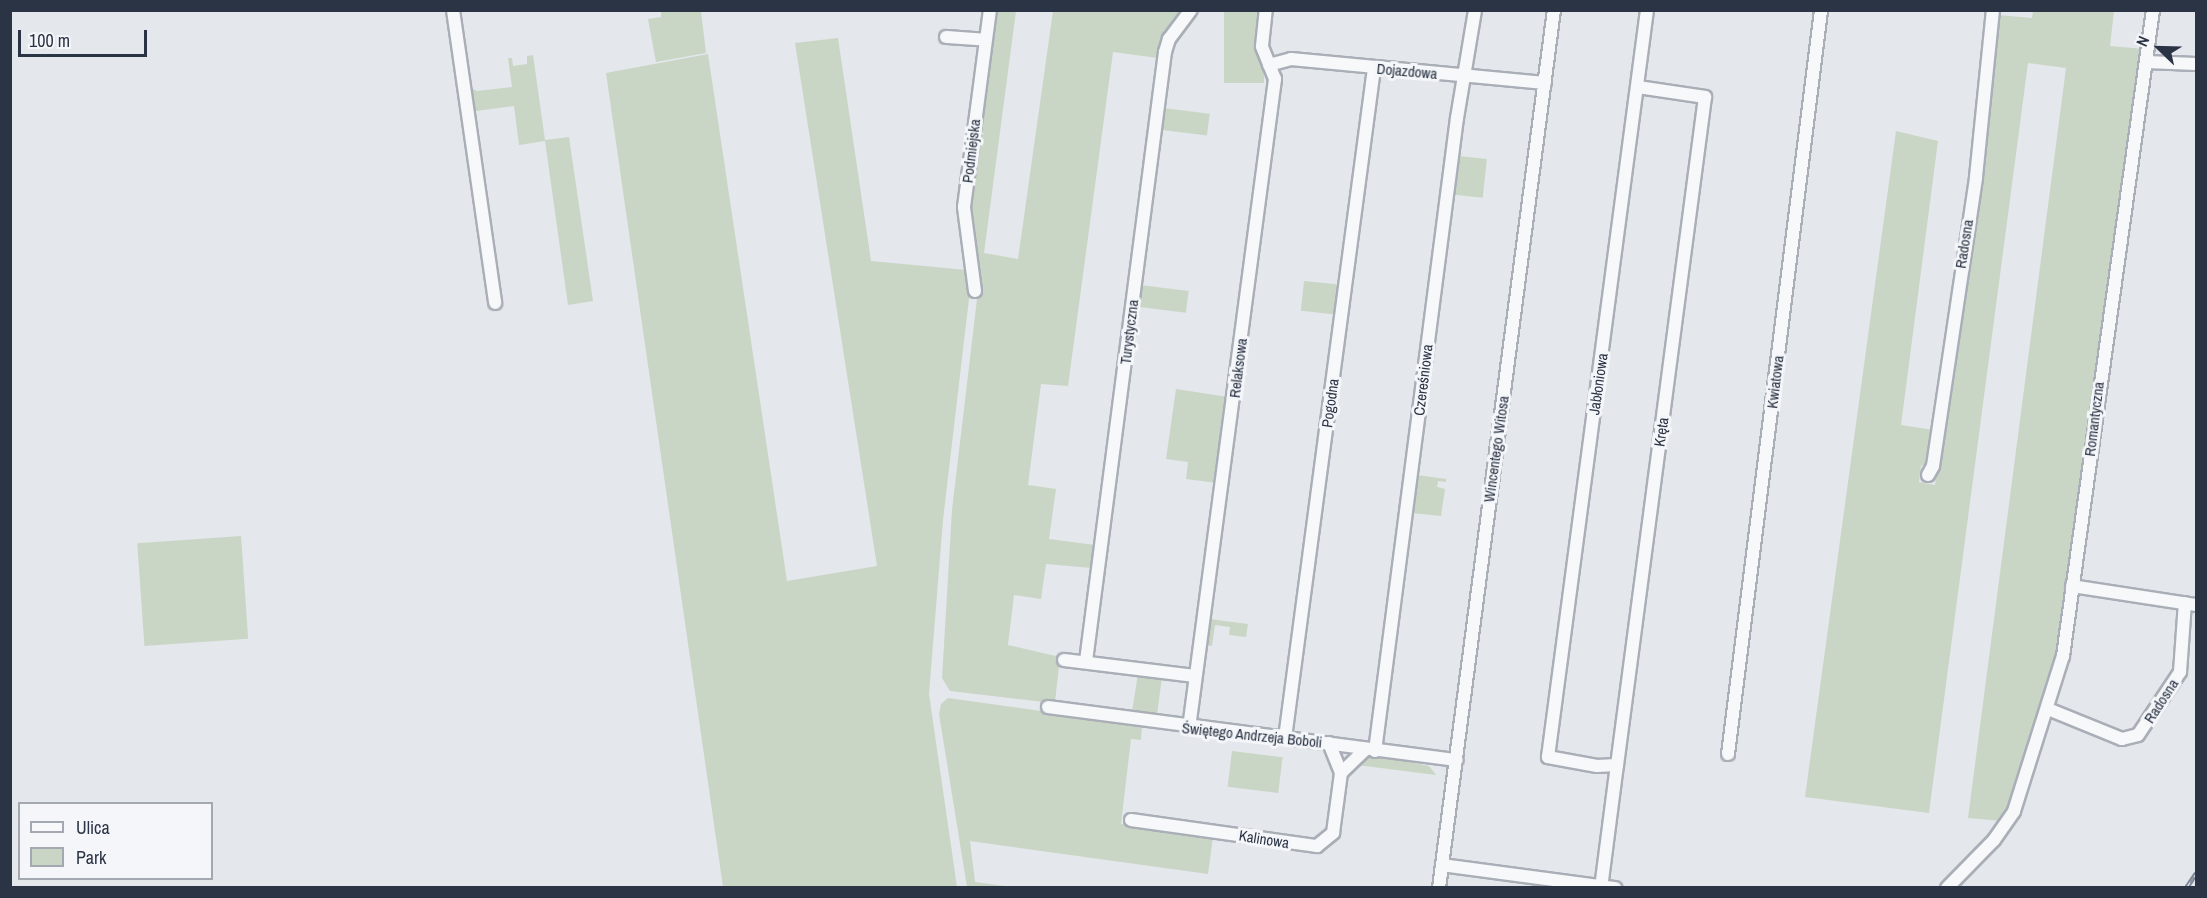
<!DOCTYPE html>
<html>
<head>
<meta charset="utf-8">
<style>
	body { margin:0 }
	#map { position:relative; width:2207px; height:898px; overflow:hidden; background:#e4e7ec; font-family:"Archivo Narrow",sans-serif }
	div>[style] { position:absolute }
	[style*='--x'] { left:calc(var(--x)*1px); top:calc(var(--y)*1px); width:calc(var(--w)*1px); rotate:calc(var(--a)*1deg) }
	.green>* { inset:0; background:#c9d6c5; transform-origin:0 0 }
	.roads { filter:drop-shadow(2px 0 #a9aeb7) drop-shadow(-2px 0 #a9aeb7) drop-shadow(0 2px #a9aeb7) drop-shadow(0 -2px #a9aeb7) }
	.minor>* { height:12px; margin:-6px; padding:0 6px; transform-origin:6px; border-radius:6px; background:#f7f8fa }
	.rail>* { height:4.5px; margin-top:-2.25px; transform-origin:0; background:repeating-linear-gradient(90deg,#f4f6f9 0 7px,#7d8696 0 14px); box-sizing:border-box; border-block:2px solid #7d8696 }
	span { translate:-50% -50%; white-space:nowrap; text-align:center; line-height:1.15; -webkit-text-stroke:6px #f4f6f9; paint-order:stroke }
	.street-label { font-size:15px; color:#2b3445 }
	.frame { position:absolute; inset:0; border:12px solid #2b3445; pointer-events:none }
	.legend { position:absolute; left:18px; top:802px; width:195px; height:78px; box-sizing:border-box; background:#f4f6f9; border:2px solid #a4a8b1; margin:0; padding:8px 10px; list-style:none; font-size:18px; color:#2b3445 }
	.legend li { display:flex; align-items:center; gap:12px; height:30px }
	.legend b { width:30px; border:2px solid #a4a8b1 }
	.north { position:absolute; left:2129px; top:18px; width:60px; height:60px; -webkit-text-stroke:4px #f4f6f9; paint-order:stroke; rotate:293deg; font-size:16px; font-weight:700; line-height:24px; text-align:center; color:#2b3445 }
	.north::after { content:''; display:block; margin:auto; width:21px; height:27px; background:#2b3445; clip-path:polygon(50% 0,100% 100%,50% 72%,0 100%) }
	.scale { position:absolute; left:18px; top:30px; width:129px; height:27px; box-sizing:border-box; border:3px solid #2b3445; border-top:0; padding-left:8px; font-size:18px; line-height:21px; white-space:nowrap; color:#2b3445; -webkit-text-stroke:4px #f4f6f9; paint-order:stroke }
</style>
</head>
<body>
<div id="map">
	<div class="green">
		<div style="clip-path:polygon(661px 11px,701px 11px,706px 53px,656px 62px,648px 19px,661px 17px)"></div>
		<div style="clip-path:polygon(996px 11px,1016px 11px,984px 253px,1018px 259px,1053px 11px,1180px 11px,1163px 34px,1158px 58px,1113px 52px,1068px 386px,1041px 384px,1028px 485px,1056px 489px,1049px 539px,1095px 545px,1092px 568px,1046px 564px,1041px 599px,1014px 595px,1008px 645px,1060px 657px,1055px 702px,1132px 712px,1138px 673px,1162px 677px,1157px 715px,950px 691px,942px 678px,952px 510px,978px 291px,969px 206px)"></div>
		<div style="left:1224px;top:11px;width:40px;height:72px"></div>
		<div style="clip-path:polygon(2033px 11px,2114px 11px,2110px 46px,2144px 49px,2137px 75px,2057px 659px,2011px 806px,2002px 821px,1968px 818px,2066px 68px,2028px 63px,1929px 813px,1805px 797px,1896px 131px,1938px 141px,1901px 425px,1934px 430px,1930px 461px,1921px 466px,1919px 482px,1935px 485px,1998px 15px,2032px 18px)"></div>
		<div style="clip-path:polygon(838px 38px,871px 261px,967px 270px,970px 290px,943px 520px,929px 694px,957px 887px,723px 887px,606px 73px,708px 54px,787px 581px,877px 566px,795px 43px)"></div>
		<div style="clip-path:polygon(533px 55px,545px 140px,569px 137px,593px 301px,568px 305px,545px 141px,519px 145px,514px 106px,476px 111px,472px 120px,467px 86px,477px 91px,512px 87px,508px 58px,512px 58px,513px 66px,527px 64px,527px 56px)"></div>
		<div style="left:1163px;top:108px;width:47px;height:22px;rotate:7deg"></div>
		<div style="left:1459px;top:156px;width:28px;height:39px;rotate:6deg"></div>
		<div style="left:1304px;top:281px;width:37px;height:30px;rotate:6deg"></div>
		<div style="left:1140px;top:285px;width:49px;height:22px;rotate:7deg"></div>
		<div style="clip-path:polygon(1176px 389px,1228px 397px,1218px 483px,1186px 479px,1188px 462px,1166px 459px)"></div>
		<div style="clip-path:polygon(1417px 475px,1446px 479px,1446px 482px,1438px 481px,1437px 487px,1445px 489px,1441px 516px,1412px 513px)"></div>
		<div style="left:241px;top:536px;width:103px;height:104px;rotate:86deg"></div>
		<div style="clip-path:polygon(1209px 619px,1248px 624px,1246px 637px,1229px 635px,1230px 627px,1215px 625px,1212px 646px,1206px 645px)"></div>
		<div style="clip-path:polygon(948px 698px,1142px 725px,1141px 740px,1131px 739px,1121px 824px,1213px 837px,1208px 874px,970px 841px,975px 882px,1012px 887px,967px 887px,939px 714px,941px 704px)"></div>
		<div style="left:1232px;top:751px;width:51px;height:36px;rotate:7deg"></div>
		<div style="clip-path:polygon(1380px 756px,1429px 766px,1443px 784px,1436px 775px,1357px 765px,1348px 772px,1338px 831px,1347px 771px,1364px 757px)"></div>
	</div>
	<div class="roads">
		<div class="minor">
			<div style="--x:453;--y:10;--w:296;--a:81.8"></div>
			<div style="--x:946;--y:37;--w:39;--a:4"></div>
			<div style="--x:2146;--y:62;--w:50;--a:2.3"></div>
			<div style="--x:1269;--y:65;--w:23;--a:-15"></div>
			<div style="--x:1291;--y:59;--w:255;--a:5.4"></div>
			<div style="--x:1638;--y:87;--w:68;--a:8.5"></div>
			<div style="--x:1705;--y:97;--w:674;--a:97.5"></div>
			<div style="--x:1617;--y:765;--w:20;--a:177"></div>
			<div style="--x:1597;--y:766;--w:50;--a:-169.6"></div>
			<div style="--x:1548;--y:757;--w:754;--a:-82.45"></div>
			<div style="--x:975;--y:291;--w:85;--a:-97.5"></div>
			<div style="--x:964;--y:207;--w:199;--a:-82.5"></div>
			<div style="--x:1928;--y:475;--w:10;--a:-61"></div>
			<div style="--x:1933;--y:466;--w:292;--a:-81.5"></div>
			<div style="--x:1976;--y:177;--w:168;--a:-84.2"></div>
			<div style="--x:2072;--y:586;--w:125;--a:8.7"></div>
			<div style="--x:1064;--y:660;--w:132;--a:7"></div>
			<div style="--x:1086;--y:661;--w:614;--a:-82.61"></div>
			<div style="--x:1165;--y:52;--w:14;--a:-73"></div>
			<div style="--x:1169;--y:39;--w:36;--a:-53"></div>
			<div style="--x:1048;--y:707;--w:412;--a:7.4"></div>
			<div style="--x:2048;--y:709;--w:80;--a:22.1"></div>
			<div style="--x:2122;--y:739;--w:16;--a:-14"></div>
			<div style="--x:2138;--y:735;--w:76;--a:-56.3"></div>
			<div style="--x:2180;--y:672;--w:69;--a:-85.9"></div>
			<div style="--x:1189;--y:728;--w:655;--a:-82.45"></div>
			<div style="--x:1275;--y:79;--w:35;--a:-112"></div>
			<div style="--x:1262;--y:46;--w:36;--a:-84"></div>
			<div style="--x:1285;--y:738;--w:676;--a:-82.43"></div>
			<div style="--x:1329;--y:743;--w:32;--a:68"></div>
			<div style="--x:1375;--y:751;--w:638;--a:-82.62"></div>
			<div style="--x:1457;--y:118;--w:109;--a:-80.5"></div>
			<div style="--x:1728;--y:754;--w:750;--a:-82.87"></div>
			<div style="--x:1131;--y:820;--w:188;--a:8"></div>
			<div style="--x:1317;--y:846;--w:21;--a:-39"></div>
			<div style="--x:1333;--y:833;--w:61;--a:-82.4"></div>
			<div style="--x:1341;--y:773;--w:35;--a:-44"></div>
			<div style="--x:1442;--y:865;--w:175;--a:7.6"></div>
			<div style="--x:1439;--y:888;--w:885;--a:-82.54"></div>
			<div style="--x:1601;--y:888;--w:124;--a:-82.6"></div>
			<div style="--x:1947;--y:888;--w:67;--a:-45.6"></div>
			<div style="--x:1994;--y:840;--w:35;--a:-55"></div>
			<div style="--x:2014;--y:811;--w:163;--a:-72.5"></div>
			<div style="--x:2063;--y:656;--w:652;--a:-82.07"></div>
		</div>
	</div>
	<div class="rail">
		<div style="--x:2186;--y:888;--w:18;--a:-56"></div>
	</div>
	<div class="street-label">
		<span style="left:1407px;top:71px;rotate:5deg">Dojazdowa</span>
		<span style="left:971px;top:151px;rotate:-83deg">Podmiejska</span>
		<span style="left:1964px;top:244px;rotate:-81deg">Radosna</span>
		<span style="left:1129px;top:332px;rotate:-83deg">Turystyczna</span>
		<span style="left:1238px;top:368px;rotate:-83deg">Relaksowa</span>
		<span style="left:1423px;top:380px;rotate:-83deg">Czereśniowa</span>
		<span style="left:1775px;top:382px;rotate:-83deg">Kwiatowa</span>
		<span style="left:1598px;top:384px;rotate:-82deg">Jabłoniowa</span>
		<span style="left:1330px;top:403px;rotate:-82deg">Pogodna</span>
		<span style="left:2094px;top:419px;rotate:-83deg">Romantyczna</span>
		<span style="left:1661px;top:432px;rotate:-82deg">Kręta</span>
		<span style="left:1496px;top:449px;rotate:-82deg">Wincentego Witosa</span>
		<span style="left:2161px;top:701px;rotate:-57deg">Radosna</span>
		<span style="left:1252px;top:735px;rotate:6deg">Świętego Andrzeja Boboli</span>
		<span style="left:1264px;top:839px;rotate:9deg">Kalinowa</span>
	</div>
	<div class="frame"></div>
	<ul class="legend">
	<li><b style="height:8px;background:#f7f8fa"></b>Ulica</li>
	<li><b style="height:16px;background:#c9d6c5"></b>Park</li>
	</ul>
	<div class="north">N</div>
	<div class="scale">100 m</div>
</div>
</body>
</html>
